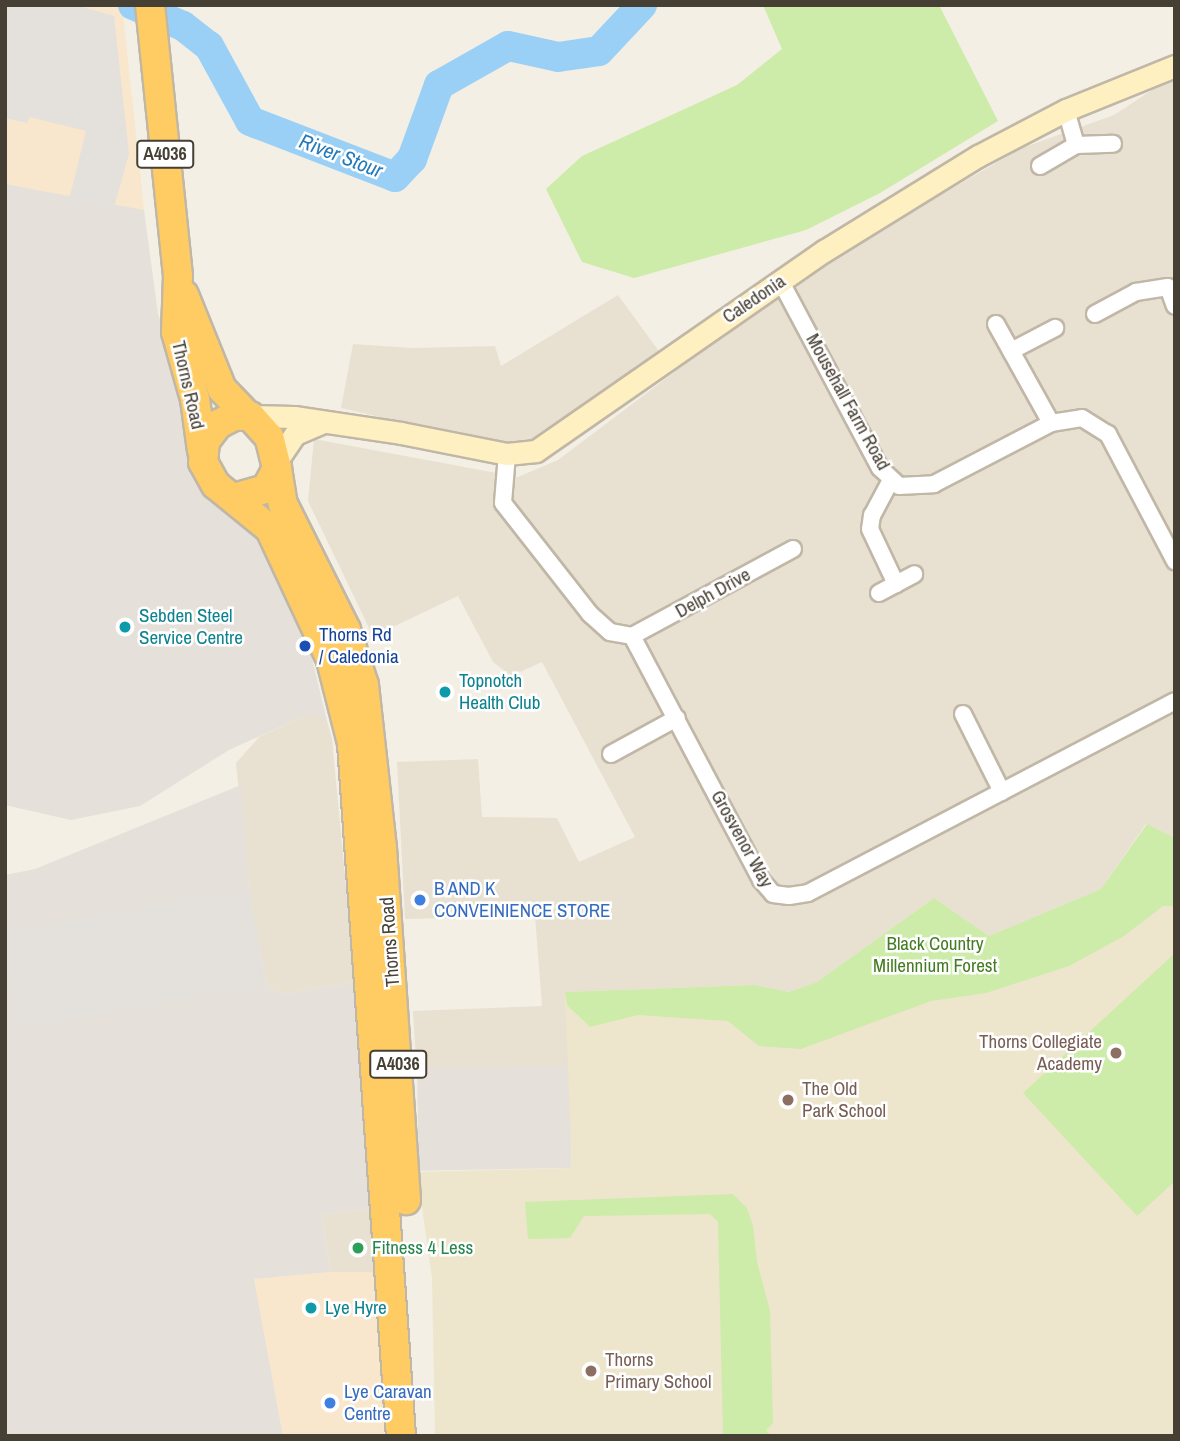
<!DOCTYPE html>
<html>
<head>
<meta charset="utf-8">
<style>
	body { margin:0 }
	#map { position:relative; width:1180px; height:1441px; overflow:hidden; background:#f3efe4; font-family:"Archivo Narrow",sans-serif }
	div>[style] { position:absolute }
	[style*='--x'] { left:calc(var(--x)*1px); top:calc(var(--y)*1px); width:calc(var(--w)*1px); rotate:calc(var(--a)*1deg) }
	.residential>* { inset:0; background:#e8e1d2 }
	.commercial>* { inset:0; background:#f8e6cd }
	.industrial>* { inset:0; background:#e5e0d9; transform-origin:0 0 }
	.education>* { inset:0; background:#eee5cd }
	.green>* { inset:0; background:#cdeba9 }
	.parking>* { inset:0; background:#e4e1dd; transform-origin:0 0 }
	.river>* { height:30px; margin:-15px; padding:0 15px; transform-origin:15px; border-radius:15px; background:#9bd0f6 }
	.roads { filter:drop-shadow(2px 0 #c0b7a6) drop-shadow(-2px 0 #c0b7a6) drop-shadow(0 2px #c0b7a6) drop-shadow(0 -2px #c0b7a6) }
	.street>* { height:16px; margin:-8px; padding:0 8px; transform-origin:8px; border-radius:8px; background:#fff }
	.secondary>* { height:21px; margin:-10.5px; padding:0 10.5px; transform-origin:10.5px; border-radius:10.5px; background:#fff0c2 }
	.highway>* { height:28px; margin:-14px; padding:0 14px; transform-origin:14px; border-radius:14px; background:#ffcb63 }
	.dots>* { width:19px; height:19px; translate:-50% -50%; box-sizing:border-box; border:4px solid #fff; border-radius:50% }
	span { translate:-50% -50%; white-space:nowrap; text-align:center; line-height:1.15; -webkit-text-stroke:5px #fff; paint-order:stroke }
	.shield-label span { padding:2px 5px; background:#fff; border:2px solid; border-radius:5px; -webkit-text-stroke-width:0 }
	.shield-label { font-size:18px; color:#463f33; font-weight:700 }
	.street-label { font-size:19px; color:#463f33 }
	.culture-label { font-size:19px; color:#0d838f }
	.left { translate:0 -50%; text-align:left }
	.transit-label { font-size:19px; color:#164399 }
	.shop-label { font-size:19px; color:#366cbe }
	.park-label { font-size:19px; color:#447c23 }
	.education-label { font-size:19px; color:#785e54 }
	.right { translate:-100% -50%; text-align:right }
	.leisure-label { font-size:19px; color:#27864d }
	.water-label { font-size:21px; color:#257bba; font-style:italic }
	.frame { position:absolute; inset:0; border:7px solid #463f33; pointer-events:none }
</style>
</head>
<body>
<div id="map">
	<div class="residential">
		<div style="clip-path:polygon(1175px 75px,1175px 838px,1146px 824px,1101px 889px,989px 936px,934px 898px,817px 982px,789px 992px,755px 985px,565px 992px,570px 1066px,417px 1078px,413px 1011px,542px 1006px,535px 916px,405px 919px,397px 762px,478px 759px,482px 817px,557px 818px,579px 862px,635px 837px,542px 662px,511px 676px,493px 662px,458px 596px,395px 626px,371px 632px,308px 501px,314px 439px,518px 477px,558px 460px,726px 333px,849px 248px,1022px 148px,1114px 115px)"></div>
		<div style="clip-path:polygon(618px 295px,661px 354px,532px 444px,505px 446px,341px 408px,353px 344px,412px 348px,495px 346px,501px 366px)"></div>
		<div style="clip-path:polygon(302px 717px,326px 717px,332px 739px,355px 982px,281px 994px,266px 984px,249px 889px,236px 763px,259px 737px)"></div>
		<div style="clip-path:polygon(374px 1208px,377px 1272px,330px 1272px,322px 1215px)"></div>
	</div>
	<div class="commercial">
		<div style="clip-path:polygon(5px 5px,122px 5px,144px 210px,5px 184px)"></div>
		<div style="clip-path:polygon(330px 1272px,377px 1272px,384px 1436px,283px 1436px,254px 1279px)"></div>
	</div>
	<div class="industrial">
		<div style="clip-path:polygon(5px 184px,144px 210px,158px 314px,195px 418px,308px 642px,326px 717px,302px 717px,229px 750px,140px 806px,71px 820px,5px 805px)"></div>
		<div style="clip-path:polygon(241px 785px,249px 889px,266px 984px,281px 994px,355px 982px,374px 1208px,322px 1215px,330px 1272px,254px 1279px,283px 1436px,5px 1436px,5px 875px,35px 869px)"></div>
		<div style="left:570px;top:1066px;width:102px;height:153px;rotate:89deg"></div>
	</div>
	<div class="education">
		<div style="clip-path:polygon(1149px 825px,1175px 838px,1175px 1436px,435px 1436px,432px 1278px,417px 1172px,572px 1168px,565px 992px,755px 985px,789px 992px,817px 982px,934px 898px,989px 936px,1101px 889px)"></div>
	</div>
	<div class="green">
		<div style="clip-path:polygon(763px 5px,939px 5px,998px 121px,880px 193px,806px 230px,634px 278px,582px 262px,546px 189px,582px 156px,737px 85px,782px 49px)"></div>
		<div style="clip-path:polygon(1147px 824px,1175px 838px,1175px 906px,1163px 906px,1124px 936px,1069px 966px,986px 993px,931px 1001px,801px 1049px,759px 1046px,728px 1021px,638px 1015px,590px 1027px,567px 1005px,565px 992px,755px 985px,789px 992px,817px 982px,934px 898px,989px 936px,1101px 889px)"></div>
		<div style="clip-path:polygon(1175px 953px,1175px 1181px,1137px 1216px,1023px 1093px)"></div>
		<div style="clip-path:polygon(733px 1194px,747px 1208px,753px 1226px,757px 1262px,770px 1311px,773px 1423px,766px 1430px,771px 1436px,723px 1436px,718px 1222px,710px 1214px,584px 1216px,570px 1238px,528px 1239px,525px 1202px)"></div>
	</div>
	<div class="parking">
		<div style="clip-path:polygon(5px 5px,76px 5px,114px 16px,129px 154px,114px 207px,69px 200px,86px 131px,30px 117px,27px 123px,5px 118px)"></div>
		<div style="left:249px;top:889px;width:97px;height:250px;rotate:80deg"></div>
	</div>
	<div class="river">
		<div style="--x:133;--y:5;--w:54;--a:22.8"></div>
		<div style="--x:183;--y:26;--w:33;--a:38"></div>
		<div style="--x:209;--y:46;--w:85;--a:61.3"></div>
		<div style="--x:250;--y:121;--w:155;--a:21.1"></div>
		<div style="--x:395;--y:177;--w:25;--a:-47"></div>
		<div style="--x:412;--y:159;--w:79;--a:-70"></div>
		<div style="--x:439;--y:85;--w:79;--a:-29.5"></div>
		<div style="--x:508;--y:46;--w:51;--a:12.4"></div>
		<div style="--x:558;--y:57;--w:41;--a:-8.3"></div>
		<div style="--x:599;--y:51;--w:63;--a:-46.9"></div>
	</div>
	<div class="roads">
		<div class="street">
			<div style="--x:1066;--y:110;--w:36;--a:74"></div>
			<div style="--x:1040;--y:166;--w:42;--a:-30.3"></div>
			<div style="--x:1076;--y:145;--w:37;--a:-2"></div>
			<div style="--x:781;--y:282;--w:211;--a:62"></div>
			<div style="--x:880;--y:468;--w:26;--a:43"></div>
			<div style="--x:899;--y:486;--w:35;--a:-3"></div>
			<div style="--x:934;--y:484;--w:132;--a:-27.5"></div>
			<div style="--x:1051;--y:423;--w:31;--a:-9"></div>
			<div style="--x:1082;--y:418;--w:31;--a:32"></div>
			<div style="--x:1108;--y:434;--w:144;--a:62.2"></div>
			<div style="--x:1168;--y:287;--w:20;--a:70"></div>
			<div style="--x:1095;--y:314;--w:47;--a:-28.2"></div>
			<div style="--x:1136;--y:292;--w:32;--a:-9"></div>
			<div style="--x:996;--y:324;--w:113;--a:60.9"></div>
			<div style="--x:1011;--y:351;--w:50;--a:-27.6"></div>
			<div style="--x:507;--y:454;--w:49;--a:94.7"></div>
			<div style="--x:503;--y:503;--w:141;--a:51.9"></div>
			<div style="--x:590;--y:614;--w:27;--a:42"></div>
			<div style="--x:610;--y:632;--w:22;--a:10"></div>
			<div style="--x:891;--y:480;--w:40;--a:118"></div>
			<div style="--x:872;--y:515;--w:14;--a:98"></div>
			<div style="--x:870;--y:529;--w:61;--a:64.7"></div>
			<div style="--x:879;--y:593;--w:40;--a:-28"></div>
			<div style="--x:632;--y:636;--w:276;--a:62.1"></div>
			<div style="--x:761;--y:880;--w:18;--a:49"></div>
			<div style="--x:773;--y:894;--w:16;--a:7"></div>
			<div style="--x:789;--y:896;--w:19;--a:-9"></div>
			<div style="--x:808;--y:893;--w:414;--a:-27.6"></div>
			<div style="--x:632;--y:636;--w:183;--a:-28.4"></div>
			<div style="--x:963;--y:714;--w:87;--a:63.4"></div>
			<div style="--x:611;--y:754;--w:75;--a:-28.6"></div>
		</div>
		<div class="secondary">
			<div style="--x:250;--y:416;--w:44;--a:1.3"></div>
			<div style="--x:294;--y:417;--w:108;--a:8.5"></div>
			<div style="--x:401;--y:433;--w:108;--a:11.2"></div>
			<div style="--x:507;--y:454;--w:29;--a:-6"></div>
			<div style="--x:536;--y:451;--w:351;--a:-34.8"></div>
			<div style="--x:824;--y:251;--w:181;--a:-31.7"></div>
			<div style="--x:978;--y:156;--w:99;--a:-27.6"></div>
			<div style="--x:1066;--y:110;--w:118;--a:-22"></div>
			<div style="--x:276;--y:462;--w:34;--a:-56"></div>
			<div style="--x:295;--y:434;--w:28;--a:-23"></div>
		</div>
		<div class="highway">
			<div style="--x:150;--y:5;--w:272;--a:84.1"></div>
			<div style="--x:178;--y:276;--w:56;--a:92"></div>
			<div style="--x:176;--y:332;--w:70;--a:74.2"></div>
			<div style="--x:195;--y:399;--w:52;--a:82.3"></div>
			<div style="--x:184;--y:295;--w:101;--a:68"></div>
			<div style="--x:222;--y:389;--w:37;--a:46"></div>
			<div style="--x:277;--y:468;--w:36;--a:81"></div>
			<div style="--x:283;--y:504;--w:141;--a:63.4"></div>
			<div style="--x:346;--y:630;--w:58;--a:71.9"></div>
			<div style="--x:364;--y:685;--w:164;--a:83.7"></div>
			<div style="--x:382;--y:848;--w:353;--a:86.1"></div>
			<div style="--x:234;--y:498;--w:33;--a:-16"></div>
			<div style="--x:266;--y:489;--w:24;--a:-62"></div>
			<div style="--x:277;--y:468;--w:32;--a:-104"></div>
			<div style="--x:269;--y:437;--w:28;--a:-132"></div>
			<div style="--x:250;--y:416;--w:16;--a:180"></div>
			<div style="--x:234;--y:416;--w:18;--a:153"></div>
			<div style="--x:218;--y:424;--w:21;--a:127"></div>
			<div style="--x:205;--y:441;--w:21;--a:95"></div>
			<div style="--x:203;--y:462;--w:26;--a:61"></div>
			<div style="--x:216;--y:485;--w:70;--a:39.2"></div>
			<div style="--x:270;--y:529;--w:145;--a:65"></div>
			<div style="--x:331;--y:660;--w:86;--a:75.8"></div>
			<div style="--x:352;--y:743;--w:695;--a:85.96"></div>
		</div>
	</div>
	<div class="dots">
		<div style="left:125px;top:627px;background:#0f9aa8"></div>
		<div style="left:305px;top:646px;background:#1a4fb4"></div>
		<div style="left:445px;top:692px;background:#0f9aa8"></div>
		<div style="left:420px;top:900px;background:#3f7fe0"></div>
		<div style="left:1116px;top:1053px;background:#8d6e63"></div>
		<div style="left:788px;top:1100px;background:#8d6e63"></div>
		<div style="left:358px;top:1248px;background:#2e9e5b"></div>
		<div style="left:311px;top:1308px;background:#0f9aa8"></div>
		<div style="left:591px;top:1371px;background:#8d6e63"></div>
		<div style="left:330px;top:1403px;background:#3f7fe0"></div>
	</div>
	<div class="shield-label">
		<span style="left:165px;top:154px">A4036</span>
		<span style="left:398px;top:1064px">A4036</span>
	</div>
	<div class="street-label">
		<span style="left:754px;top:299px;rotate:-34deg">Caledonia</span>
		<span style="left:188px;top:385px;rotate:77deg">Thorns Road</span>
		<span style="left:848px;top:402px;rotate:61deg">Mousehall Farm Road</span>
		<span style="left:713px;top:593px;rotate:-29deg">Delph Drive</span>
		<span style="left:742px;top:839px;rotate:61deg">Grosvenor Way</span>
		<span style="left:390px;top:942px;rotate:-94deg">Thorns Road</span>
	</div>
	<div class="culture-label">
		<span class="left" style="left:139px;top:627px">Sebden Steel<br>Service Centre</span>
		<span class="left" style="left:459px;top:692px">Topnotch<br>Health Club</span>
		<span class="left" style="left:325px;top:1308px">Lye Hyre</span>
	</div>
	<div class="transit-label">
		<span class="left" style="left:319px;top:646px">Thorns Rd<br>/ Caledonia</span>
	</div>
	<div class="shop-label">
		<span class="left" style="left:434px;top:900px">B AND K<br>CONVEINIENCE STORE</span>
		<span class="left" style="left:344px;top:1403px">Lye Caravan<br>Centre</span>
	</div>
	<div class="park-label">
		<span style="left:935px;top:955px">Black Country<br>Millennium Forest</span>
	</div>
	<div class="education-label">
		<span class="right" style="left:1102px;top:1053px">Thorns Collegiate<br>Academy</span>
		<span class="left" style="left:802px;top:1100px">The Old<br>Park School</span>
		<span class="left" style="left:605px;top:1371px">Thorns<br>Primary School</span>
	</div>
	<div class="leisure-label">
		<span class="left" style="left:372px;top:1248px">Fitness 4 Less</span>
	</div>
	<div class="water-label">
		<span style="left:341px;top:156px;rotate:21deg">River Stour</span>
	</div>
	<div class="frame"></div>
</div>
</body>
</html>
